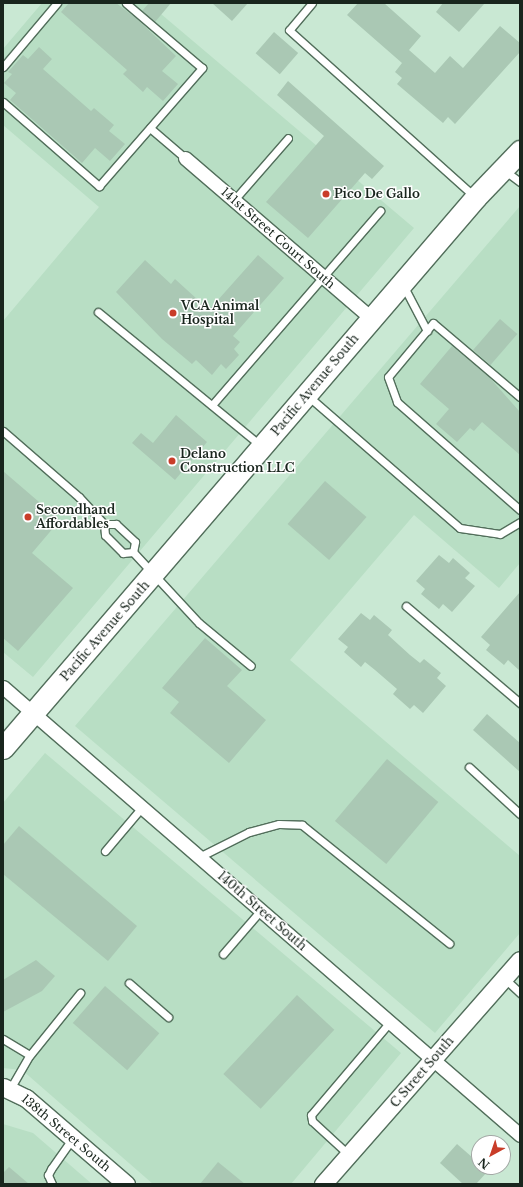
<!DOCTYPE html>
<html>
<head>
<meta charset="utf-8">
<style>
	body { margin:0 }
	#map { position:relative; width:523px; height:1187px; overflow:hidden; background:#c9e8d3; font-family:"Libre Baskerville",serif }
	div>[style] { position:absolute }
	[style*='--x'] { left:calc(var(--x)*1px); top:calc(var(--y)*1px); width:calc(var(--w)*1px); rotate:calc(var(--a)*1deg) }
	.built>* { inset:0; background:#b8dec4 }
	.building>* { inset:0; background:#aac8b4; transform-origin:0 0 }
	.roads { filter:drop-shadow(1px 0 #526e5b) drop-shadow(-1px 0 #526e5b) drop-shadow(0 1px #526e5b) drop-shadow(0 -1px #526e5b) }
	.service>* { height:7px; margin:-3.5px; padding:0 3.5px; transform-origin:3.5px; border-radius:3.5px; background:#fff }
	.minor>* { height:13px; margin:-6.5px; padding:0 6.5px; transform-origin:6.5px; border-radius:6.5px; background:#fff }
	.tertiary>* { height:17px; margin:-8.5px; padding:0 8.5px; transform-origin:8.5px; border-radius:8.5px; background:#fff }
	.primary>* { height:21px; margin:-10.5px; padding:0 10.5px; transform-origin:10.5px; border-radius:10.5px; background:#fff }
	.dots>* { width:11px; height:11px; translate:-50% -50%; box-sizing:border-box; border:2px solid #fff; border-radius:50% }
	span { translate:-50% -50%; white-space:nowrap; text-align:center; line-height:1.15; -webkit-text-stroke:3px #fff; paint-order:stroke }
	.poi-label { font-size:12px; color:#19251d; font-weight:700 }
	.left { translate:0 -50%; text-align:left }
	.street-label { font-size:12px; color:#19251d }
	.frame { position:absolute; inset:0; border:4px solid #19251d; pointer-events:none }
	.north { position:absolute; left:471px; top:1135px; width:40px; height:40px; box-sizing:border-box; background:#fff; border:1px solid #a3a8a5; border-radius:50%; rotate:220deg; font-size:11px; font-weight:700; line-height:16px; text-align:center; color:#19251d }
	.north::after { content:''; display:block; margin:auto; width:14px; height:18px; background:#c93d29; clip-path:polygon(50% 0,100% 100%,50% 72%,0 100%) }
</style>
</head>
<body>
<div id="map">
	<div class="built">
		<div style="clip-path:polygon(42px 3px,148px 3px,414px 228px,33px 677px,3px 652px,3px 321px,99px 207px,3px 125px,3px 49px)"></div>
		<div style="clip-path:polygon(520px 206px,520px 563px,499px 588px,414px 515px,290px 660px,520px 856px,520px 933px,435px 1033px,75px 726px)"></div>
		<div style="clip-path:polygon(45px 753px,401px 1053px,291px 1184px,153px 1184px,22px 1070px,3px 1068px,3px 803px)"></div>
		<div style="clip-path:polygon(3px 1124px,33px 1133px,92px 1184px,3px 1184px)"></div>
	</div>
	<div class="building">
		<div style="clip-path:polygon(69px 3px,116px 3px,136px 18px,176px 56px,162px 71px,178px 84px,163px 101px,147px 87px,143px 92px,123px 74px,127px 70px,61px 12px)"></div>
		<div style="clip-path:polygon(149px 3px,171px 3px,155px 22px,142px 11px)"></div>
		<div style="clip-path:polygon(212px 3px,248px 3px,232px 21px)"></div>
		<div style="clip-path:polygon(358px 3px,384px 3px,421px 36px,409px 50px,435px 73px,450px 56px,463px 68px,500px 26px,520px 43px,520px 52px,455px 124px,448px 117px,443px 123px,397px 84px,402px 78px,395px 72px,402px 63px,347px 15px)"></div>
		<div style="clip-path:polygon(443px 3px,485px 3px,459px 32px,436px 12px)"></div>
		<div style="left:274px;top:32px;width:32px;height:28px;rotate:41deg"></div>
		<div style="clip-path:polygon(39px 47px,52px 59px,43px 69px,91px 111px,94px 108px,114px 125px,109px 131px,125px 144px,110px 161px,95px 148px,82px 163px,10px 100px,16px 93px,4px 83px,12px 74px,8px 72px,23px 55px,28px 59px)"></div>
		<div style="clip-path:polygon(288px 81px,384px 166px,372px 179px,365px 173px,308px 238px,266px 202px,324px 136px,277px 95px)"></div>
		<div style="clip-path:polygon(258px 255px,284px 278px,233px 336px,240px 342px,234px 349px,239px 355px,226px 369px,221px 364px,212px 375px,196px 360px,192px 364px,162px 339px,116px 292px,145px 260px,171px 284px,175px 279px,209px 310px)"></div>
		<div style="left:500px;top:319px;width:23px;height:41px;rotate:41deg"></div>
		<div style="clip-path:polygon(452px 346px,489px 377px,520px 412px,520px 455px,482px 422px,474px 431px,470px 428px,457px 442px,436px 424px,449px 409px,420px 384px)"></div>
		<div style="clip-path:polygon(176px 415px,207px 442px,175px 480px,132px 443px,141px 433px,153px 443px)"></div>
		<div style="clip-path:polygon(3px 471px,60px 520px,32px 553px,73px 588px,18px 651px,3px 638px)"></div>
		<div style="left:325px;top:481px;width:55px;height:57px;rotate:41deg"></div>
		<div style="clip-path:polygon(439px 555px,449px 563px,453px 558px,470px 573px,465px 578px,475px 586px,452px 612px,443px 604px,439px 609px,421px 594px,425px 589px,416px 581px)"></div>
		<div style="clip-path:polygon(520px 592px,520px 671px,508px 660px,504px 665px,486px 650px,490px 645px,481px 637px)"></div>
		<div style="clip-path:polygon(361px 613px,370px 620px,374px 615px,392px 630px,388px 635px,410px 655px,420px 663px,424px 659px,441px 673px,437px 678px,446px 686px,423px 713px,414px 705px,410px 709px,393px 694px,397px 689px,375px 670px,365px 662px,361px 667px,344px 652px,348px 647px,338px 639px)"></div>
		<div style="clip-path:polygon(205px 638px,242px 670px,227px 686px,266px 720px,229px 763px,170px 713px,179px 702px,162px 688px)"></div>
		<div style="clip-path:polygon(487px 714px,520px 743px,520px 772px,473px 730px)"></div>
		<div style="left:387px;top:759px;width:67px;height:81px;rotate:40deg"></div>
		<div style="clip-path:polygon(19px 826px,137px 926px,108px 961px,3px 874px,3px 845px)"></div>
		<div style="clip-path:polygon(36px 960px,55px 976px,42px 991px,3px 1012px,3px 980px)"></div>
		<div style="left:105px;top:986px;width:72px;height:49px;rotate:41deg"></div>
		<div style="left:297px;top:995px;width:51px;height:108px;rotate:43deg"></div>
		<div style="clip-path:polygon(457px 1144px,488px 1171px,476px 1184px,463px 1184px,440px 1163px)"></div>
		<div style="clip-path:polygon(218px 1162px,245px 1184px,200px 1184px)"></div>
		<div style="clip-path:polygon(9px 1167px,29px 1184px,3px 1184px,3px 1173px)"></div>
	</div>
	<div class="roads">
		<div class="service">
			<div style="--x:312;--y:3;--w:35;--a:130"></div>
			<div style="--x:289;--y:30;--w:249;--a:41.9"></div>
			<div style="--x:3;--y:67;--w:84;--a:-49.8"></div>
			<div style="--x:3;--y:102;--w:128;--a:41.2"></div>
			<div style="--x:99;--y:186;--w:157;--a:-48.9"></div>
			<div style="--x:202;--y:68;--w:100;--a:-139.5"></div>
			<div style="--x:150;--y:128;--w:46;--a:40.6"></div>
			<div style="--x:504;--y:170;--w:20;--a:37"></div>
			<div style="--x:234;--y:200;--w:82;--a:-48.9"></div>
			<div style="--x:403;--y:285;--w:52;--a:62.4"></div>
			<div style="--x:98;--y:312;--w:211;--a:39.4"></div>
			<div style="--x:308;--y:396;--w:201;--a:41"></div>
			<div style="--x:460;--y:528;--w:40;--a:8.5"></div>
			<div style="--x:500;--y:534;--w:23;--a:-31"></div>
			<div style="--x:520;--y:397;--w:114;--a:-139.6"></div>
			<div style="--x:433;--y:323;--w:70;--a:129.8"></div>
			<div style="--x:388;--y:377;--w:27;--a:70"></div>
			<div style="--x:397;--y:402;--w:164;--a:41.3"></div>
			<div style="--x:212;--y:405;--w:257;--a:-49.1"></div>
			<div style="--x:3;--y:431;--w:101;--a:41"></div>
			<div style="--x:79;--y:497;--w:37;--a:47"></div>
			<div style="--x:104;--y:524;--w:12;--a:0"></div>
			<div style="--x:116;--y:524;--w:26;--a:43"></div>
			<div style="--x:135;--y:542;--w:10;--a:101"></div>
			<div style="--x:133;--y:552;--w:10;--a:174"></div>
			<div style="--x:123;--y:553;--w:25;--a:-135"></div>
			<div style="--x:105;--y:535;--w:11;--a:-95"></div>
			<div style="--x:133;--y:552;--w:97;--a:47.1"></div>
			<div style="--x:199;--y:623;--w:67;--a:39.6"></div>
			<div style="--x:406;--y:606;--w:150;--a:40.4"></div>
			<div style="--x:469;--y:767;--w:69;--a:42.7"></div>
			<div style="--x:105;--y:851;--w:57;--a:-49.9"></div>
			<div style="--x:199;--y:857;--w:56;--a:-26.6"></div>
			<div style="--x:249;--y:832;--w:31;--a:-15"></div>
			<div style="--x:279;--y:824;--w:23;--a:2"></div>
			<div style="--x:302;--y:825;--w:189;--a:38.8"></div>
			<div style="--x:223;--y:954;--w:58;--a:-49.2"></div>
			<div style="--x:504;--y:978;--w:22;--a:43"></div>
			<div style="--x:129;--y:983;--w:52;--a:41.1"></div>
			<div style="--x:3;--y:1039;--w:31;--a:31"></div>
			<div style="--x:10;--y:1089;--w:39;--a:-60"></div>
			<div style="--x:30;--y:1055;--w:80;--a:-51.1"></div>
			<div style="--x:349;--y:1155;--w:50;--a:-137.4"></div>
			<div style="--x:312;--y:1121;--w:6;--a:-99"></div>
			<div style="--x:311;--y:1115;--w:122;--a:-49.7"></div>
			<div style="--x:52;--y:1184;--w:10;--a:-114"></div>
			<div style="--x:48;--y:1175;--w:7;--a:-63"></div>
			<div style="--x:51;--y:1169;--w:37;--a:-55"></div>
		</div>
		<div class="minor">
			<div style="--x:185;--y:158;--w:245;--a:40.7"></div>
			<div style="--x:3;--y:687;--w:684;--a:40.91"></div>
		</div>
		<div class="tertiary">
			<div style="--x:3;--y:1087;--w:25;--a:26"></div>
			<div style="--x:26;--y:1098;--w:132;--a:40.7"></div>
			<div style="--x:323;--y:1184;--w:298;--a:-48.7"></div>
		</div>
		<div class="primary">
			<div style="--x:3;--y:748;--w:726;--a:-49.36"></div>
			<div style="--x:476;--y:197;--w:64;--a:-46.3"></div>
		</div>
	</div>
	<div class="dots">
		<div style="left:326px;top:194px;background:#c93d29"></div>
		<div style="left:173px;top:313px;background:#c93d29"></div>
		<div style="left:172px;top:461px;background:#c93d29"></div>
		<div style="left:28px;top:517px;background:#c93d29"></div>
	</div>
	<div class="poi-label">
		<span class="left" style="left:334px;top:194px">Pico De Gallo</span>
		<span class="left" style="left:181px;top:313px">VCA Animal<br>Hospital</span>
		<span class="left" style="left:180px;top:461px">Delano<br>Construction LLC</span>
		<span class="left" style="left:36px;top:517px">Secondhand<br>Affordables</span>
	</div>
	<div class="street-label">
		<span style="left:278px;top:238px;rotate:41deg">141st Street Court South</span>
		<span style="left:315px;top:385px;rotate:-50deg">Pacific Avenue South</span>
		<span style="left:105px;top:631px;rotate:-49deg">Pacific Avenue South</span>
		<span style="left:262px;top:911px;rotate:41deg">140th Street South</span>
		<span style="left:422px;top:1072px;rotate:-49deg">C Street South</span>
		<span style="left:66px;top:1133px;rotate:40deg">138th Street South</span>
	</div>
	<div class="frame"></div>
	<div class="north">N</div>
</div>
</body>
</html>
